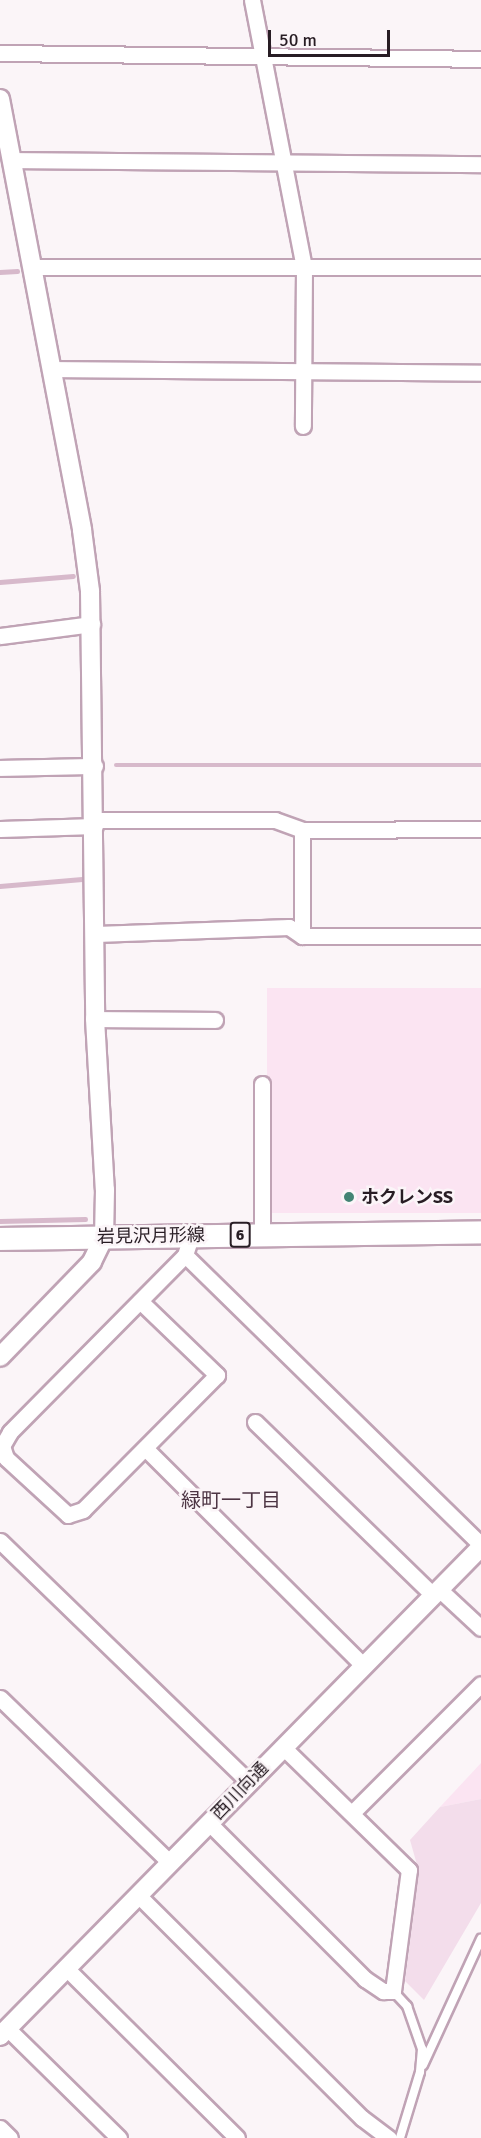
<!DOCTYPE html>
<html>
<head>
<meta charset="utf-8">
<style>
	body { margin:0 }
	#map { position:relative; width:481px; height:2138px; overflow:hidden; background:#fbf5f8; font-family:Signika,"Noto Sans JP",sans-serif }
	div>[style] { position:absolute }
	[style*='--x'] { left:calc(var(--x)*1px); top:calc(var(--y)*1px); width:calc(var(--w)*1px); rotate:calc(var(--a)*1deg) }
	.built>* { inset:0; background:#fbe4f2; transform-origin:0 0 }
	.green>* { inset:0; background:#f3ddeb }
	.stream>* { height:4.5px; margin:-2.25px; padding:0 2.25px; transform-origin:2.25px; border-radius:2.25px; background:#d7b9cb }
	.roads { filter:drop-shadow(2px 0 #c0a3b5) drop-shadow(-2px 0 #c0a3b5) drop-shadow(0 2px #c0a3b5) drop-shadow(0 -2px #c0a3b5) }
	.service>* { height:8px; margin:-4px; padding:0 4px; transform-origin:4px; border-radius:4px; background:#fff }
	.minor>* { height:15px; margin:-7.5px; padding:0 7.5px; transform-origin:7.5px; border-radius:7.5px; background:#fff }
	.tertiary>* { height:18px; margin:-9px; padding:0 9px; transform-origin:9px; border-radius:9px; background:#fff }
	.primary>* { height:22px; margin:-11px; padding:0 11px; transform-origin:11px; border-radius:11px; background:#fff }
	.dots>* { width:16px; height:16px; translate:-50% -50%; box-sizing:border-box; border:3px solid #fbf5f8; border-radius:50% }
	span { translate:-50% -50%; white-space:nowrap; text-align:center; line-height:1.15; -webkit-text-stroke:5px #fbf5f8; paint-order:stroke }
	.shield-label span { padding:2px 4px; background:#fbf5f8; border:2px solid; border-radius:4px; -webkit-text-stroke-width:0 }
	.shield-label { font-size:16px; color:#281d24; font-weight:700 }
	.poi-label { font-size:18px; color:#281d24; font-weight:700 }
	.left { translate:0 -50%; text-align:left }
	.street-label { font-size:18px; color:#281d24 }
	.neighbourhood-label { font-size:20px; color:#4d3544 }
	.scale { position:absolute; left:268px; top:30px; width:122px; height:27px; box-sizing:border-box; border:3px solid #281d24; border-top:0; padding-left:8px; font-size:18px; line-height:21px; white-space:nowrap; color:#281d24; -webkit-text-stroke:4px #fbf5f8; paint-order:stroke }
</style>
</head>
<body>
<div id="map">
	<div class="built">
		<div style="left:267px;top:988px;width:214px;height:225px"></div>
		<div style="clip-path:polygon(481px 1763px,481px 1799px,440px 1807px)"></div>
	</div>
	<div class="green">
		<div style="clip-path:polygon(481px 1799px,481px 1903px,424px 2000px,405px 1981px,419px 1872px,410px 1840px,440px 1807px)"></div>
	</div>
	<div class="stream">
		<div style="--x:0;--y:272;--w:17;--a:-3"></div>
		<div style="--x:0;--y:582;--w:73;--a:-4.7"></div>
		<div style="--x:116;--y:765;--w:365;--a:0"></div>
		<div style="--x:0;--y:886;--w:82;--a:-4.9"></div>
		<div style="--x:0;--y:1221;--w:85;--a:-1.3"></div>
	</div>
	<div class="roads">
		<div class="service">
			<div style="--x:393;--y:1991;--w:21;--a:47"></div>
			<div style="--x:407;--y:2006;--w:46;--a:70.8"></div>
			<div style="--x:422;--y:2049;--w:23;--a:95"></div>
			<div style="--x:420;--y:2072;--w:69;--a:106.9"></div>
			<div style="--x:423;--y:2065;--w:139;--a:-65.3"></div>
		</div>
		<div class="minor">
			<div style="--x:252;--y:0;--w:273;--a:79"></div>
			<div style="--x:304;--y:268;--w:158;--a:90.4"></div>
			<div style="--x:0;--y:53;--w:481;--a:0.7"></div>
			<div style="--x:12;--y:160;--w:469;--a:0.5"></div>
			<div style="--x:32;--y:267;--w:449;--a:0"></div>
			<div style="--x:53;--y:369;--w:428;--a:0.5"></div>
			<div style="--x:0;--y:636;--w:93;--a:-7.4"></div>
			<div style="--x:0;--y:768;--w:95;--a:-1.2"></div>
			<div style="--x:95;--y:820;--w:180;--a:0"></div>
			<div style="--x:275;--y:820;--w:29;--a:20"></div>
			<div style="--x:302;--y:830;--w:106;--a:90"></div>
			<div style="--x:0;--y:829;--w:95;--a:-1.8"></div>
			<div style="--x:302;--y:830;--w:179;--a:-0.3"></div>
			<div style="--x:96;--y:934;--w:193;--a:-2.1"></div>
			<div style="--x:289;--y:927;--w:16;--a:35"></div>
			<div style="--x:302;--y:936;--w:179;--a:0"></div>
			<div style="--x:95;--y:1019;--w:120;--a:0.5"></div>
			<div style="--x:262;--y:1084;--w:151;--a:90"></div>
			<div style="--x:185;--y:1255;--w:414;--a:44.4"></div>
			<div style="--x:140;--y:1301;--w:107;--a:43.9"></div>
			<div style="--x:217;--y:1375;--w:190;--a:134.8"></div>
			<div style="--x:83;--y:1510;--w:16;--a:162"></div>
			<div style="--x:68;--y:1515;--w:84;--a:-137.4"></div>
			<div style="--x:6;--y:1458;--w:13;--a:-108"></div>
			<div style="--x:2;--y:1446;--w:16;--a:-60"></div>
			<div style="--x:10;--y:1432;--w:249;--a:-45.3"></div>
			<div style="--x:185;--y:1255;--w:20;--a:-72"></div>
			<div style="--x:255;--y:1422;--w:248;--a:44.2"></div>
			<div style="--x:145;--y:1448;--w:309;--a:44.9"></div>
			<div style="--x:0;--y:1541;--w:347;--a:44.1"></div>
			<div style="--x:439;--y:1589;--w:57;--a:42.9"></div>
			<div style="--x:0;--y:1698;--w:237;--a:44.1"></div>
			<div style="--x:352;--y:1813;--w:182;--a:-45"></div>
			<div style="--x:209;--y:1823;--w:221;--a:45"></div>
			<div style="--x:365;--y:1979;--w:22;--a:34"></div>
			<div style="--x:383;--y:1991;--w:10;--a:0"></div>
			<div style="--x:393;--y:1991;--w:122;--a:-82.5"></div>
			<div style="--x:409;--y:1870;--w:176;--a:-135.7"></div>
			<div style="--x:138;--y:1895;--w:316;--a:44.9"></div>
			<div style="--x:362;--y:2118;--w:34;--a:37"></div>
			<div style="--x:66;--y:1968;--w:241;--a:44.8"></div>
			<div style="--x:7;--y:2028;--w:157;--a:44.5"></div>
			<div style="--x:0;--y:2128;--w:14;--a:45"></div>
		</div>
		<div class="tertiary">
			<div style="--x:0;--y:99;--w:439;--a:79.2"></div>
			<div style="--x:82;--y:530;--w:62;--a:82.5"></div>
			<div style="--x:90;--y:591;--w:428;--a:89.3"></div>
			<div style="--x:95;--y:1019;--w:171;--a:86.7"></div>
			<div style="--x:105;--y:1190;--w:47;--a:91.2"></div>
			<div style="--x:104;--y:1237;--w:28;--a:116"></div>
			<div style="--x:92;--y:1262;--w:132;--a:134.1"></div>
			<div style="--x:0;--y:2036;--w:686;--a:-45.47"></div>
		</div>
		<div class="primary">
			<div style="--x:0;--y:1239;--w:481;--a:-0.8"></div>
		</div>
	</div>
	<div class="dots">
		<div style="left:349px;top:1197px;background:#438474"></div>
	</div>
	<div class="shield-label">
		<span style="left:240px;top:1235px">6</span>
	</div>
	<div class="poi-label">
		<span class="left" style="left:361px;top:1197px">ホクレンSS</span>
	</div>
	<div class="street-label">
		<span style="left:151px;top:1236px;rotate:-1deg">岩見沢月形線</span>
		<span style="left:240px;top:1791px;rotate:-46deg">西川向通</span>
	</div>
	<div class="neighbourhood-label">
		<span style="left:231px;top:1500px">緑町一丁目</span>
	</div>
	<div class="scale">50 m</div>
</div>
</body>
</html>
